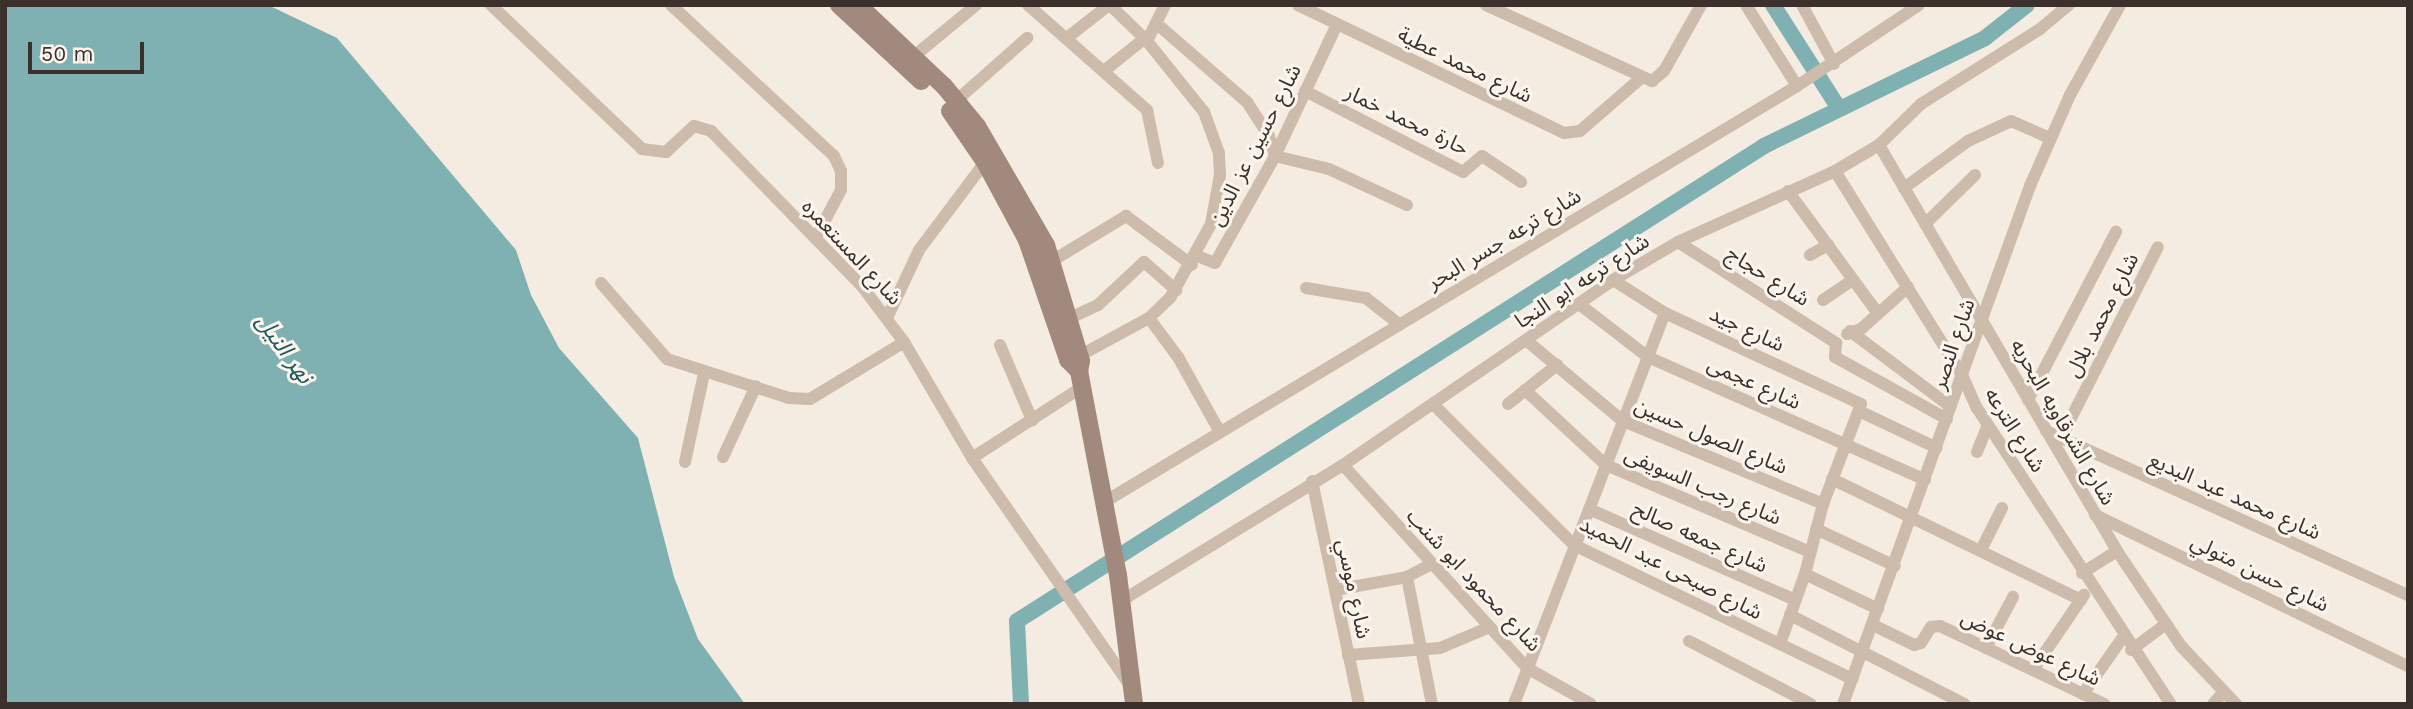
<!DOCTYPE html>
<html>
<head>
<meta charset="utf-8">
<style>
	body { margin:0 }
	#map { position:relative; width:2413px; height:709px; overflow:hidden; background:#f4ebe1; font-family:"Work Sans","Noto Sans Arabic",sans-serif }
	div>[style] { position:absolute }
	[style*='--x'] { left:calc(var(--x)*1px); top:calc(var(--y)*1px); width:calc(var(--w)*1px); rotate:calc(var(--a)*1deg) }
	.water>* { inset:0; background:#7fb0b2 }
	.canal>* { height:16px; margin:-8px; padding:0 8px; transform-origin:8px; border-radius:8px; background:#7fb0b2 }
	.street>* { height:12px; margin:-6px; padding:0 6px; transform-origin:6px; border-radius:6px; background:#cdbbac }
	.secondary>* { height:18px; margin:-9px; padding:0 9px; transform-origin:9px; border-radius:9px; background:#a18a7d }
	span { translate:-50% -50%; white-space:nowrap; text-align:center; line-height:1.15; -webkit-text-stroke:6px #fbf5ee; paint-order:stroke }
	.street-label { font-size:21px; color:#3b302b }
	.water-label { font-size:23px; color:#1f5a5e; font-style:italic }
	.frame { position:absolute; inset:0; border:7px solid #3b302b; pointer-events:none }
	.scale { position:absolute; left:28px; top:42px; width:116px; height:32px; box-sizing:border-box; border:4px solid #3b302b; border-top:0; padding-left:9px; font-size:21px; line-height:24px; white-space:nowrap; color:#3b302b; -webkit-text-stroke:5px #fbf5ee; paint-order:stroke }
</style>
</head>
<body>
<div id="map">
	<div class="water">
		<div style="clip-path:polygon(5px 5px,268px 5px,337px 38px,516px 250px,531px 295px,559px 348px,638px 438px,674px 577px,698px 639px,745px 704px,5px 704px)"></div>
	</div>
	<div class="canal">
		<div style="--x:1773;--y:5;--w:121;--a:57.5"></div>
		<div style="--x:1021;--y:704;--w:83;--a:-92.8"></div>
		<div style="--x:1017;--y:621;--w:885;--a:-32.45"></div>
		<div style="--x:1764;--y:146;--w:246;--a:-26"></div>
		<div style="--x:1985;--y:38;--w:53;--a:-38.2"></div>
	</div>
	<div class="street">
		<div style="--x:491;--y:5;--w:209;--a:43.6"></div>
		<div style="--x:642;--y:149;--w:24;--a:7"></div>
		<div style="--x:666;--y:152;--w:38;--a:-43"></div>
		<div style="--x:694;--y:126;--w:18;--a:16"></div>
		<div style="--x:711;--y:131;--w:215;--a:45.8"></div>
		<div style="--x:861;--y:285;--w:71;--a:53"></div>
		<div style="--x:904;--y:342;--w:134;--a:59.6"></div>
		<div style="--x:972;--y:458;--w:275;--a:55.2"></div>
		<div style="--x:671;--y:5;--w:222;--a:42.8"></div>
		<div style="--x:834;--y:156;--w:17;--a:65"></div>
		<div style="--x:841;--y:171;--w:19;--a:90"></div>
		<div style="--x:841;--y:190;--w:55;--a:118"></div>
		<div style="--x:1028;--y:5;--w:159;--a:41.4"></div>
		<div style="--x:1147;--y:110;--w:54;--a:78.3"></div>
		<div style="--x:1298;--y:5;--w:295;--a:25.7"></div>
		<div style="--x:1564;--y:133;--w:16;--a:-7"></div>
		<div style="--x:1580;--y:131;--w:81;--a:-41"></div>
		<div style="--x:1486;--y:5;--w:183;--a:24.6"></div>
		<div style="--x:1652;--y:81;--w:16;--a:-40"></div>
		<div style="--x:1664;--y:71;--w:76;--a:-60.7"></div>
		<div style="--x:1746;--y:5;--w:96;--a:57.8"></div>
		<div style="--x:1802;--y:5;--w:67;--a:61.5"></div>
		<div style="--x:1156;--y:23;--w:121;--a:41"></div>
		<div style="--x:1247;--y:102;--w:40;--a:57.1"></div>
		<div style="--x:1269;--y:136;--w:21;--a:73"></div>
		<div style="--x:1275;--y:156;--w:56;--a:13.5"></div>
		<div style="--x:1329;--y:169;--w:86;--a:24.8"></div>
		<div style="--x:1068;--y:37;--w:52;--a:-38"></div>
		<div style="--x:1147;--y:41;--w:40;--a:-63.4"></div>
		<div style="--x:913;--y:57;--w:82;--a:-39.5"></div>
		<div style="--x:1105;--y:70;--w:50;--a:-38.5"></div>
		<div style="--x:1305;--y:91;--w:178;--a:27.1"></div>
		<div style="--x:1463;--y:172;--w:25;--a:-40"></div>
		<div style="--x:1482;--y:156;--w:47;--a:33.7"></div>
		<div style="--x:957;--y:100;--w:94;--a:-41.5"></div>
		<div style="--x:1879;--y:145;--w:471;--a:59.6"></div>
		<div style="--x:2117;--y:551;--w:115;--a:56"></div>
		<div style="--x:2181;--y:646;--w:80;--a:46.5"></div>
		<div style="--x:1835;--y:171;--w:240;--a:58.1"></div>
		<div style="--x:1962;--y:375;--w:36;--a:66"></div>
		<div style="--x:1977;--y:408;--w:354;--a:56.8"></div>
		<div style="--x:1904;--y:188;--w:79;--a:-36.3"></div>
		<div style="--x:1968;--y:141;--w:47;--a:-24.9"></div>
		<div style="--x:2011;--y:121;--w:43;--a:23.6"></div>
		<div style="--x:1788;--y:191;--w:150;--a:53.7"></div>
		<div style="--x:1925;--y:224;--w:70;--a:-44.4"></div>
		<div style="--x:1678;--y:242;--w:188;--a:32.6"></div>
		<div style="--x:1810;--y:255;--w:21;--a:-29"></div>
		<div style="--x:1197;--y:256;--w:19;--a:21"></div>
		<div style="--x:1215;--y:263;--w:123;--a:-60.7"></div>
		<div style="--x:1275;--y:156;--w:146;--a:-64.8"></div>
		<div style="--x:1052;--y:261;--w:87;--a:-31.3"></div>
		<div style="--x:1126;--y:216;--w:82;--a:36.6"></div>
		<div style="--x:1613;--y:280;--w:62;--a:32.4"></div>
		<div style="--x:1665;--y:313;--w:216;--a:24.9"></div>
		<div style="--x:1861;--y:404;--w:107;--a:110.8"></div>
		<div style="--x:1823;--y:504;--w:72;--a:104.4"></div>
		<div style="--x:1805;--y:574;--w:74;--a:109.7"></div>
		<div style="--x:601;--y:283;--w:101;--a:49"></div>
		<div style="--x:667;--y:359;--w:128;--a:17.7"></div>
		<div style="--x:789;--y:398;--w:21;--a:3"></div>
		<div style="--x:810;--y:399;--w:110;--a:-31.2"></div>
		<div style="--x:1306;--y:288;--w:61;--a:9.5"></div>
		<div style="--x:1366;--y:298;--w:43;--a:38.5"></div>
		<div style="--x:1823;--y:300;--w:36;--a:-34"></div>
		<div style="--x:1579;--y:304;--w:87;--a:37.5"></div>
		<div style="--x:1648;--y:357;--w:303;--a:23.9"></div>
		<div style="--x:888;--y:316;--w:73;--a:-64.8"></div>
		<div style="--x:919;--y:250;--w:110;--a:-53.1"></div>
		<div style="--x:1149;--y:318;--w:49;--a:53.4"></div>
		<div style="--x:1178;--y:357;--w:86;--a:60.8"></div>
		<div style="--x:1068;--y:319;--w:33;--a:-25"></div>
		<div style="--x:1098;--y:305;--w:63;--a:-43.1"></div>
		<div style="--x:1144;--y:262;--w:43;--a:41.2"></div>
		<div style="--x:1850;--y:331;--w:126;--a:37"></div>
		<div style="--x:1847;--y:334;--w:15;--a:-20"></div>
		<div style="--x:1861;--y:329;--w:63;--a:-41.8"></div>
		<div style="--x:1526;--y:340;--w:126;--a:39.9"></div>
		<div style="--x:1623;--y:421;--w:217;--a:22.5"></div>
		<div style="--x:1836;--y:343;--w:14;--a:94"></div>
		<div style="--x:1835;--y:357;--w:128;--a:29"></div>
		<div style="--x:1000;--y:345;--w:82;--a:66.9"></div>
		<div style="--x:1079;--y:356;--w:80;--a:-28.5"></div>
		<div style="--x:1149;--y:318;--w:29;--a:-44"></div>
		<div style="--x:1170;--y:298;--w:85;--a:-61"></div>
		<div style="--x:1211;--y:224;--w:50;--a:-79.6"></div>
		<div style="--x:1220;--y:175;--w:22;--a:-93"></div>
		<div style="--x:1219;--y:153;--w:44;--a:-110.1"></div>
		<div style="--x:1204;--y:112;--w:91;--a:-128.8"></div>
		<div style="--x:1147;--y:41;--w:52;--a:-135.8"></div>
		<div style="--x:1525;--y:390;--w:110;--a:42.8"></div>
		<div style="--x:1606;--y:465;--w:222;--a:23.1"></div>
		<div style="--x:2028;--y:400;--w:190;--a:-62.4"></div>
		<div style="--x:1433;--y:404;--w:199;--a:45"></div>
		<div style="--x:1574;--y:545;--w:309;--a:25.7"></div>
		<div style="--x:1508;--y:404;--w:63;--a:-38.5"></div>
		<div style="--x:1859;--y:411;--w:86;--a:25.4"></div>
		<div style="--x:2046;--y:431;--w:397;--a:24.4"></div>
		<div style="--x:2061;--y:438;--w:214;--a:-63.1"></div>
		<div style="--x:1977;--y:452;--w:29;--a:-68"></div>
		<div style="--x:723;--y:457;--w:78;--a:-65.1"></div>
		<div style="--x:972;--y:458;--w:131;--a:-32.8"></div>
		<div style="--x:685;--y:462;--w:91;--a:-77.9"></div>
		<div style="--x:1343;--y:465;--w:274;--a:47.8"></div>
		<div style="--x:1527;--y:668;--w:73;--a:29.4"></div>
		<div style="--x:1832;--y:479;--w:277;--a:25.9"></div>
		<div style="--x:1312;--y:481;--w:228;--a:78.1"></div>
		<div style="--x:1106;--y:501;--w:806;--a:-30.99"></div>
		<div style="--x:1797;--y:86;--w:146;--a:-33.6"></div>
		<div style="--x:1589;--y:509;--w:225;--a:23.8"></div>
		<div style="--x:2095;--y:515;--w:348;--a:25.8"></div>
		<div style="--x:1816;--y:529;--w:87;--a:25.1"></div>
		<div style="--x:1981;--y:550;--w:47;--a:-63.4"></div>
		<div style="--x:2082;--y:573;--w:41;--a:-32.2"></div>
		<div style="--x:1805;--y:574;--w:81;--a:25.6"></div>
		<div style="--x:1407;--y:577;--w:129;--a:78.9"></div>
		<div style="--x:1335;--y:590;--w:73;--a:-10.2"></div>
		<div style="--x:1407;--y:577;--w:27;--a:-28"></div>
		<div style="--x:1121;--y:601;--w:260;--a:-31.5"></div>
		<div style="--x:1343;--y:465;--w:327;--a:-34.4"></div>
		<div style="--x:1613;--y:280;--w:75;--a:-30.3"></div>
		<div style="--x:1678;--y:242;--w:172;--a:-24.3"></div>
		<div style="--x:1835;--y:171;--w:51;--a:-30.6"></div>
		<div style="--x:1879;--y:145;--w:59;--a:-44.3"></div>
		<div style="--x:1921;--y:104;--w:141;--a:-32.2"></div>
		<div style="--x:2040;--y:29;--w:38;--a:-40"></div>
		<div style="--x:1790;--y:615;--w:196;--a:27"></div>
		<div style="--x:1873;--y:625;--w:46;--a:26"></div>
		<div style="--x:1914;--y:645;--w:7;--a:-16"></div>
		<div style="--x:1921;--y:643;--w:19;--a:-58"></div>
		<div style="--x:1931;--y:627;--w:9;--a:-6"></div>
		<div style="--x:1940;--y:626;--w:182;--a:25.4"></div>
		<div style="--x:1689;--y:641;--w:137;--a:27.3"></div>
		<div style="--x:1986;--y:648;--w:58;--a:-62.1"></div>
		<div style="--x:2131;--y:650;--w:44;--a:-36.6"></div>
		<div style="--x:1348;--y:655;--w:92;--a:-4.4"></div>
		<div style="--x:1440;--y:648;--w:54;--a:-22.8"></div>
		<div style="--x:2033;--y:670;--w:91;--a:-55.8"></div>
		<div style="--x:2083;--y:694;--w:70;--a:-54.9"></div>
		<div style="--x:1514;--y:704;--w:419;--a:-68.9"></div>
		<div style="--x:1843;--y:704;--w:551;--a:-70.15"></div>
		<div style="--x:2030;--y:186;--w:99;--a:-66.3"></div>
		<div style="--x:2070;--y:95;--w:103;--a:-60.9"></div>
		<div style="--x:2213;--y:704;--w:15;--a:-48"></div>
	</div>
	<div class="secondary">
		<div style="--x:839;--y:5;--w:112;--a:42.8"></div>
		<div style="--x:858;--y:5;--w:118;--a:43.3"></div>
		<div style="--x:944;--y:86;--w:52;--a:50.5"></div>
		<div style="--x:977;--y:126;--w:138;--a:59.9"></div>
		<div style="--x:1046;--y:245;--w:121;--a:73.2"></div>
		<div style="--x:1081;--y:361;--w:10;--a:101"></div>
		<div style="--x:1079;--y:371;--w:208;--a:79.2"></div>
		<div style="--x:1118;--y:575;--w:130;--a:82.9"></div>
		<div style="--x:950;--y:111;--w:62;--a:55.5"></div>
		<div style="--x:985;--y:162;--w:89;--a:61.7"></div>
		<div style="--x:1027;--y:240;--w:127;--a:71.1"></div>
		<div style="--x:1068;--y:360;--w:16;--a:45"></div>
	</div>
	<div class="street-label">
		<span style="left:1465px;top:65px;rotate:26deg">شارع محمد عطية</span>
		<span style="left:1407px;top:120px;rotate:26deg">حارة محمد خمار</span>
		<span style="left:1255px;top:145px;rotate:-63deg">شارع حسين عز الدين</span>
		<span style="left:1504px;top:239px;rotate:-31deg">شارع ترعه جسر البحر</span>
		<span style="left:852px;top:252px;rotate:47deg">شارع المستعمره</span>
		<span style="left:1768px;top:276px;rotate:32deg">شارع حجاج</span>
		<span style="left:1582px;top:281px;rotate:-33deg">شارع ترعه ابو النجا</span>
		<span style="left:2102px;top:315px;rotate:-63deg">شارع محمد بلال</span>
		<span style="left:1747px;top:329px;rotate:25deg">شارع جيد</span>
		<span style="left:1953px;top:344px;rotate:-71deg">شارع النصر</span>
		<span style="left:1754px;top:383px;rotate:24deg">شارع عجمى</span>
		<span style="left:2063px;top:422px;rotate:60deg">شارع الشرقاويه البحريه</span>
		<span style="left:2015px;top:430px;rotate:58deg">شارع الترعه</span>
		<span style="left:1711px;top:436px;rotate:23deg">شارع الصول حسين</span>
		<span style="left:1703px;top:486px;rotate:23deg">شارع رجب السويفى</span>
		<span style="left:2235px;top:496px;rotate:24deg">شارع محمد عبد البديع</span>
		<span style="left:1700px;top:537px;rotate:24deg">شارع جمعه صالح</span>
		<span style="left:1671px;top:568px;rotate:27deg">شارع صبحى عبد الحميد</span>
		<span style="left:2260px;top:573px;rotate:26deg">شارع حسن متولي</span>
		<span style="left:1474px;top:580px;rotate:47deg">شارع محمود ابو شنب</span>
		<span style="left:1354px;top:589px;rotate:78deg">شارع موسي</span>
		<span style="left:2031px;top:648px;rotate:25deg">شارع عوض عوض</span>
	</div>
	<div class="water-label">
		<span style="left:284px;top:349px;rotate:54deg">نهر النيل</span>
	</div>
	<div class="frame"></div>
	<div class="scale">50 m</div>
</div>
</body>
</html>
